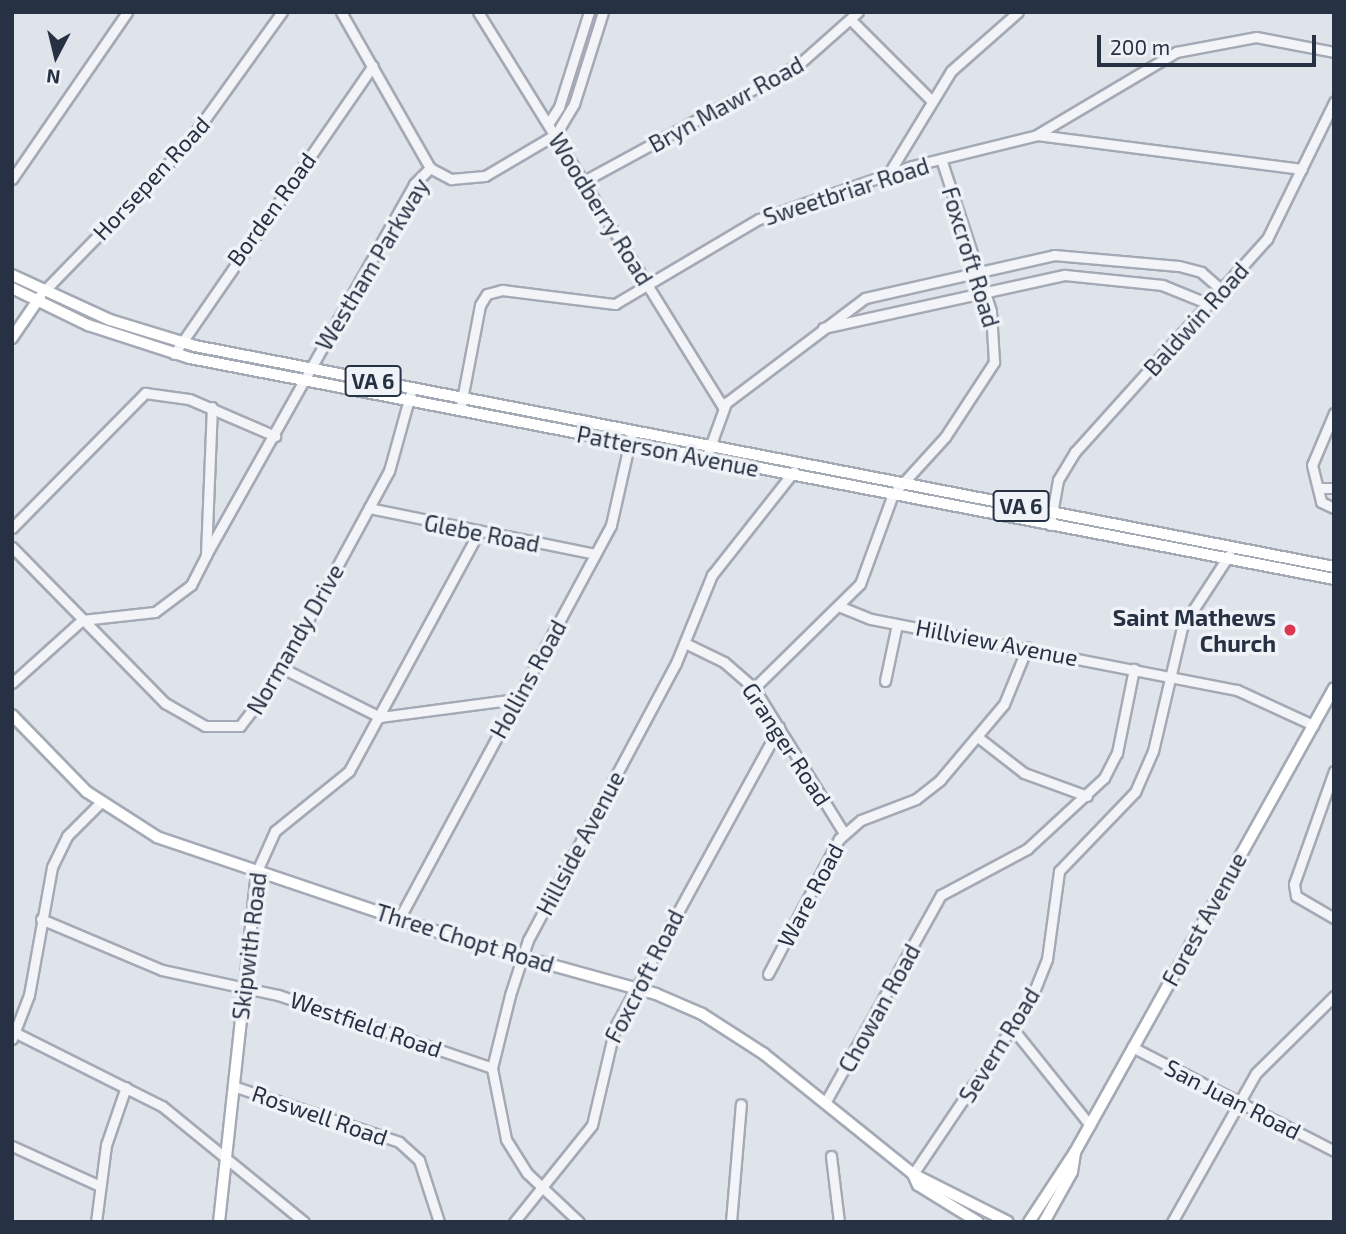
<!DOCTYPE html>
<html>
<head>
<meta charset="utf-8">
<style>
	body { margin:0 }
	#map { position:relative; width:1346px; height:1234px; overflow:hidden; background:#dfe3ea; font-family:"Exo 2",sans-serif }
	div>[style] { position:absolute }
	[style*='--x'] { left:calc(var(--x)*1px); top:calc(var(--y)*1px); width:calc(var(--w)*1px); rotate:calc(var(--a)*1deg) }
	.roads { filter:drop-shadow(2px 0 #a4aab5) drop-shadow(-2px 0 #a4aab5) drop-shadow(0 2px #a4aab5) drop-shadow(0 -2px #a4aab5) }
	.minor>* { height:9px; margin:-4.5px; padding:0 4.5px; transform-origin:4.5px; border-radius:4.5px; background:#f2f4f8 }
	.major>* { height:10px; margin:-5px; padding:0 5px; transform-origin:5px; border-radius:5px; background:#fff }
	.dots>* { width:19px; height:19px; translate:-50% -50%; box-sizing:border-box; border:4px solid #eff2f7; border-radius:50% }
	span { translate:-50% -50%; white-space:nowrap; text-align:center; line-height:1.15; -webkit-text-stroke:7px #eff2f7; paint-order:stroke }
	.shield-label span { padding:2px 5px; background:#eff2f7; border:2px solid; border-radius:5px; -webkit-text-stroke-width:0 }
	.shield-label { font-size:21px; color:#263143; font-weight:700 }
	.street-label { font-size:23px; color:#263143 }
	.poi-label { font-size:23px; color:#263143; font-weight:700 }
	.right { translate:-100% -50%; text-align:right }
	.frame { position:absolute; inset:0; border:14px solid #263143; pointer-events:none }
	.north { position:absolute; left:21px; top:21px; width:70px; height:70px; -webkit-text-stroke:5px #eff2f7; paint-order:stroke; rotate:187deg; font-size:19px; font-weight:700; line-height:28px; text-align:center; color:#263143 }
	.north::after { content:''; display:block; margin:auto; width:24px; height:32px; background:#263143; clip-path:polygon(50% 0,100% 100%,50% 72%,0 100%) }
	.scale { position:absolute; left:1097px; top:35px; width:219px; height:32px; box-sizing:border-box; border:4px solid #263143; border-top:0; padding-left:9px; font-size:21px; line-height:24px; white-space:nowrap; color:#263143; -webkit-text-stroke:5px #eff2f7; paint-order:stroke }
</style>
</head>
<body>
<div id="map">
	<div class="roads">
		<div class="minor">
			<div style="--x:341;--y:12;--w:180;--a:60.3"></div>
			<div style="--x:478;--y:12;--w:465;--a:58.2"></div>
			<div style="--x:851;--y:20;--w:112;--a:45"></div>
			<div style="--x:548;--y:124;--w:20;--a:-57"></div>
			<div style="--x:559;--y:107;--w:100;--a:-72.5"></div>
			<div style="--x:1038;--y:134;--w:161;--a:-30.7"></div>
			<div style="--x:1176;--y:52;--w:81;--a:-10.6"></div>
			<div style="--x:1256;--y:37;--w:79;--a:10.9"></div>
			<div style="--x:430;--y:168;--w:24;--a:28"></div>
			<div style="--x:451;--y:179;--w:34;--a:-5"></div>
			<div style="--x:485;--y:176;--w:82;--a:-30.6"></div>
			<div style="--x:556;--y:134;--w:35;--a:-59"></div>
			<div style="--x:574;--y:104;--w:96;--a:-72.5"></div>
			<div style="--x:889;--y:173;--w:119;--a:-58.7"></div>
			<div style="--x:951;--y:71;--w:89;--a:-41.4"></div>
			<div style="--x:12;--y:179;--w:203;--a:-55.4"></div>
			<div style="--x:584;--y:181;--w:243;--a:-28.5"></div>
			<div style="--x:798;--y:65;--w:80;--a:-41.5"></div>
			<div style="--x:44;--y:291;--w:205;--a:-45.8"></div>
			<div style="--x:187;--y:144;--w:163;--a:-54.3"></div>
			<div style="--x:823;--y:328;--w:248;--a:-12.4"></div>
			<div style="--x:1065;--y:275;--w:98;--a:5.9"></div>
			<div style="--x:1162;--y:285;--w:51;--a:22"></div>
			<div style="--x:174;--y:354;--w:350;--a:-55.4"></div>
			<div style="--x:460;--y:410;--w:107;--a:-79.2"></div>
			<div style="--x:480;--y:305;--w:13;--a:-58"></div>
			<div style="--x:487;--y:294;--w:16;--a:-15"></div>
			<div style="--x:502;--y:290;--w:114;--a:7.1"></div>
			<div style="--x:615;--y:304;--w:167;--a:-30.6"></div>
			<div style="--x:759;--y:219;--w:162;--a:-19.1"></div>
			<div style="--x:912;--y:166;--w:129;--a:-13.9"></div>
			<div style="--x:1037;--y:135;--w:267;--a:7.3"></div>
			<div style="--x:1334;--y:413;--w:56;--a:112.9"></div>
			<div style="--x:1312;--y:465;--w:38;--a:76"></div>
			<div style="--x:1321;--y:502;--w:14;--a:25"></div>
			<div style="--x:706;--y:458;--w:59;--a:-70"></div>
			<div style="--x:726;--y:403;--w:174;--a:-37.1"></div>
			<div style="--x:865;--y:298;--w:194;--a:-12.8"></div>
			<div style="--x:1054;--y:255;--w:125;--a:5"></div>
			<div style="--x:1179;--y:266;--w:23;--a:15"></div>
			<div style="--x:1201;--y:272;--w:28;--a:41"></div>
			<div style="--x:1318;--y:488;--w:16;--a:0"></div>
			<div style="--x:369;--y:508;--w:231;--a:11.5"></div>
			<div style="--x:1050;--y:525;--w:46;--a:-79.9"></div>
			<div style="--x:1058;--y:480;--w:33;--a:-59"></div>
			<div style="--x:1075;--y:452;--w:287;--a:-48"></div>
			<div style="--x:1267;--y:239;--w:153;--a:-63.9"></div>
			<div style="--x:12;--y:528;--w:190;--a:-45.4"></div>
			<div style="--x:145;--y:393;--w:44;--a:7.8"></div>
			<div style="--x:189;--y:399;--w:94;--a:23.3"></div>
			<div style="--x:12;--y:547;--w:219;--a:45.6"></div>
			<div style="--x:165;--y:703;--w:46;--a:29.9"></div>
			<div style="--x:205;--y:726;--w:35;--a:0"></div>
			<div style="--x:240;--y:726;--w:59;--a:-52.5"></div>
			<div style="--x:276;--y:679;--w:237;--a:-61.5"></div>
			<div style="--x:389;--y:471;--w:86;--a:-74.5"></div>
			<div style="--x:206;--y:555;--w:425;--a:-60.7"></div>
			<div style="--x:414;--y:184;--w:23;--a:-45"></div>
			<div style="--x:841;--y:607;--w:32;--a:22"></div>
			<div style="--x:871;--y:619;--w:373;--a:11"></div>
			<div style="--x:1237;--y:690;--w:84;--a:24.7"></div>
			<div style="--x:685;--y:643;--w:43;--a:26"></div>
			<div style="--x:724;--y:662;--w:40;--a:41"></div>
			<div style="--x:754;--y:688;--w:171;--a:58.2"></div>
			<div style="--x:282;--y:668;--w:110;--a:26.6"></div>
			<div style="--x:380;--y:717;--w:137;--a:-7.5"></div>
			<div style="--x:885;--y:681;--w:58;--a:-78.1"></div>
			<div style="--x:12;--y:683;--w:94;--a:-42"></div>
			<div style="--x:82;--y:620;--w:73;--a:-6.3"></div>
			<div style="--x:155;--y:612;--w:45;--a:-36.9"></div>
			<div style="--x:191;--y:585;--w:34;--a:-63"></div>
			<div style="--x:206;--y:555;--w:148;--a:-87.7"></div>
			<div style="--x:754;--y:688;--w:148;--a:-44.5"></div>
			<div style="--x:860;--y:584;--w:96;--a:-69.9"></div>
			<div style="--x:893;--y:494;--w:77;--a:-47.6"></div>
			<div style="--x:945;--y:437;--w:90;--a:-56.8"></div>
			<div style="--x:994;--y:362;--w:51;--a:-93.4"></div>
			<div style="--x:991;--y:311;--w:160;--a:-108.2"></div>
			<div style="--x:979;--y:738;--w:57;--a:37.9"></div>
			<div style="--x:1024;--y:773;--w:67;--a:20.1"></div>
			<div style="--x:1334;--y:771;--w:120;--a:109.5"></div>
			<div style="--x:1294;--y:884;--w:12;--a:81"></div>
			<div style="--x:1296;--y:896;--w:44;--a:30.1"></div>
			<div style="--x:257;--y:871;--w:44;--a:-65.8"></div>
			<div style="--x:275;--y:831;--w:95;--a:-39"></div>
			<div style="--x:349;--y:771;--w:272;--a:-61.5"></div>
			<div style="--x:41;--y:919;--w:131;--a:22.9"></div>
			<div style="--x:162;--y:970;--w:119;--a:12.2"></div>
			<div style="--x:278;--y:995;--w:226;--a:18.8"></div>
			<div style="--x:399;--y:919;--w:447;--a:-61.7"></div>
			<div style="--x:611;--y:525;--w:91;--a:-77.3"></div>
			<div style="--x:768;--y:974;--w:153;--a:-62.3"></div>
			<div style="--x:839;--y:839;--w:29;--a:-41"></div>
			<div style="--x:861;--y:820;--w:59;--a:-20.9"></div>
			<div style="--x:916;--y:799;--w:31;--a:-38"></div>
			<div style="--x:940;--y:780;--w:99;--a:-49.9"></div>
			<div style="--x:1004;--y:704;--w:61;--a:-67.7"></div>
			<div style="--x:1013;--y:1029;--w:123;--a:51.3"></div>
			<div style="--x:12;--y:1031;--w:168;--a:26.6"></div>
			<div style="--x:162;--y:1106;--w:183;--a:39.2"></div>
			<div style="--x:12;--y:1039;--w:47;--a:-68.9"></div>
			<div style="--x:29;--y:995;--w:130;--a:-79.8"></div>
			<div style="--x:52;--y:867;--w:34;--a:-64"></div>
			<div style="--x:67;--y:836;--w:47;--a:-45"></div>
			<div style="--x:1132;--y:1047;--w:227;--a:27.2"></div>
			<div style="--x:233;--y:1086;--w:175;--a:18.6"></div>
			<div style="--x:399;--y:1142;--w:27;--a:42"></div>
			<div style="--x:419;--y:1160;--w:65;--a:72.1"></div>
			<div style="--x:825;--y:1103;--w:238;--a:-60.9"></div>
			<div style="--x:941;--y:895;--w:98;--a:-28.1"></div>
			<div style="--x:1027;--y:849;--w:105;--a:-42.7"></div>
			<div style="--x:1104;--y:778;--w:28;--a:-63"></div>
			<div style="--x:1117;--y:753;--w:86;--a:-78.6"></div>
			<div style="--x:12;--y:1146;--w:97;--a:24.4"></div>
			<div style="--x:831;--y:1156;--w:66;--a:83.1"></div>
			<div style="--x:913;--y:1174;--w:211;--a:-56"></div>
			<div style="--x:1031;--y:999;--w:43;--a:-68.2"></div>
			<div style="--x:1047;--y:959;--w:89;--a:-82.2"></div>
			<div style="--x:1059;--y:871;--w:110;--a:-46.1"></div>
			<div style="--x:1135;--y:792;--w:45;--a:-66.3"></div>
			<div style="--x:1153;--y:751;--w:127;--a:-76.8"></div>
			<div style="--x:1182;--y:627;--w:86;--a:-56.9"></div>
			<div style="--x:96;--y:1222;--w:78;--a:-82.6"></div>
			<div style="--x:106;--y:1145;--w:61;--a:-71"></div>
			<div style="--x:514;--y:1222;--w:124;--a:-51.2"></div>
			<div style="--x:592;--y:1125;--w:101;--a:-76.8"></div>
			<div style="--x:615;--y:1027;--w:342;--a:-61.3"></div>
			<div style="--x:579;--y:1222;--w:71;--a:-136.7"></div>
			<div style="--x:527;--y:1173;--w:40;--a:-122"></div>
			<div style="--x:506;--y:1139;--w:72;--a:-101.2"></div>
			<div style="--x:492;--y:1068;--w:75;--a:-76.1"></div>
			<div style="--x:510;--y:995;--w:58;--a:-71.9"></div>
			<div style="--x:528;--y:940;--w:314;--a:-61.9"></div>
			<div style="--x:676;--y:663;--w:95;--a:-67.8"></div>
			<div style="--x:712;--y:575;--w:132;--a:-51.7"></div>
			<div style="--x:731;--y:1222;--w:118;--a:-85.2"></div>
			<div style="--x:1172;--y:1222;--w:171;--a:-60.6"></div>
			<div style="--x:1256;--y:1073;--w:110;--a:-44.6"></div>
		</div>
		<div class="major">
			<div style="--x:12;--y:275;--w:108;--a:24.7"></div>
			<div style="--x:110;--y:320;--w:89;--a:17"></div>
			<div style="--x:195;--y:346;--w:1160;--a:10.98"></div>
			<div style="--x:12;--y:288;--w:85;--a:26"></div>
			<div style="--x:88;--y:325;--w:107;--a:17.9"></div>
			<div style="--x:190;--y:358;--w:1165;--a:10.93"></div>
			<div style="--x:12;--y:338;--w:50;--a:-55.7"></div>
			<div style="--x:12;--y:715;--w:107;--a:45.8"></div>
			<div style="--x:87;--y:792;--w:83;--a:32.7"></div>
			<div style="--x:157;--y:837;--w:325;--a:18.7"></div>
			<div style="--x:465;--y:941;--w:198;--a:15.5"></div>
			<div style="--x:656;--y:994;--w:50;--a:23.5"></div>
			<div style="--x:702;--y:1014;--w:74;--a:32.8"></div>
			<div style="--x:764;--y:1054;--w:191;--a:38.8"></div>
			<div style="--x:913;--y:1174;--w:106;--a:26.8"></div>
			<div style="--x:913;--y:1174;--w:12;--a:66"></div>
			<div style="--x:918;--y:1185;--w:70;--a:31.7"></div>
			<div style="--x:219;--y:1222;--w:353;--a:-83.8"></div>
			<div style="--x:1029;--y:1222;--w:84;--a:-56.7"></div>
			<div style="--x:1075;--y:1152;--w:531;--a:-60.83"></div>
			<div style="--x:1044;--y:1222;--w:57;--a:-60.8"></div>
			<div style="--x:1072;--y:1172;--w:20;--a:-81"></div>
		</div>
	</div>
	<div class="dots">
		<div style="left:1290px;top:630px;background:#dc3650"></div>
	</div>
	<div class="shield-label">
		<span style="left:373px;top:381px">VA 6</span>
		<span style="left:1021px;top:506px">VA 6</span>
	</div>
	<div class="street-label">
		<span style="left:726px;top:104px;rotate:-29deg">Bryn Mawr Road</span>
		<span style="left:151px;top:178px;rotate:-47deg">Horsepen Road</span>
		<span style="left:846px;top:191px;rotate:-18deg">Sweetbriar Road</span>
		<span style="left:271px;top:209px;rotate:-54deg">Borden Road</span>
		<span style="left:601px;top:209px;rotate:58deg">Woodberry Road</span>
		<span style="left:971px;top:257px;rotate:73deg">Foxcroft Road</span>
		<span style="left:372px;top:264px;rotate:-59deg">Westham Parkway</span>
		<span style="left:1196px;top:319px;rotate:-48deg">Baldwin Road</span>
		<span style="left:668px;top:451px;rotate:11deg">Patterson Avenue</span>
		<span style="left:482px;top:533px;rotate:11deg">Glebe Road</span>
		<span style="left:295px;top:639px;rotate:-60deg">Normandy Drive</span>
		<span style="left:997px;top:642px;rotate:11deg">Hillview Avenue</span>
		<span style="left:528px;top:679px;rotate:-61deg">Hollins Road</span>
		<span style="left:787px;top:744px;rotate:57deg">Granger Road</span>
		<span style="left:580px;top:843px;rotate:-62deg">Hillside Avenue</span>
		<span style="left:810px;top:895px;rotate:-62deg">Ware Road</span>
		<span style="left:1204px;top:919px;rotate:-61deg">Forest Avenue</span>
		<span style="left:465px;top:938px;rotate:17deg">Three Chopt Road</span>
		<span style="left:249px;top:946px;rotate:-83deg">Skipwith Road</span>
		<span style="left:644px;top:976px;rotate:-63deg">Foxcroft Road</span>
		<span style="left:879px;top:1008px;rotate:-61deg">Chowan Road</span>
		<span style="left:366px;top:1024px;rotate:19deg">Westfield Road</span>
		<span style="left:999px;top:1045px;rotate:-58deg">Severn Road</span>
		<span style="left:1233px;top:1099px;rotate:27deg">San Juan Road</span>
		<span style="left:320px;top:1115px;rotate:19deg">Roswell Road</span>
	</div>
	<div class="poi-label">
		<span class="right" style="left:1276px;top:630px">Saint Mathews<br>Church</span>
	</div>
	<div class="frame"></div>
	<div class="north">N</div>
	<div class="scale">200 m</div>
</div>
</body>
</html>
